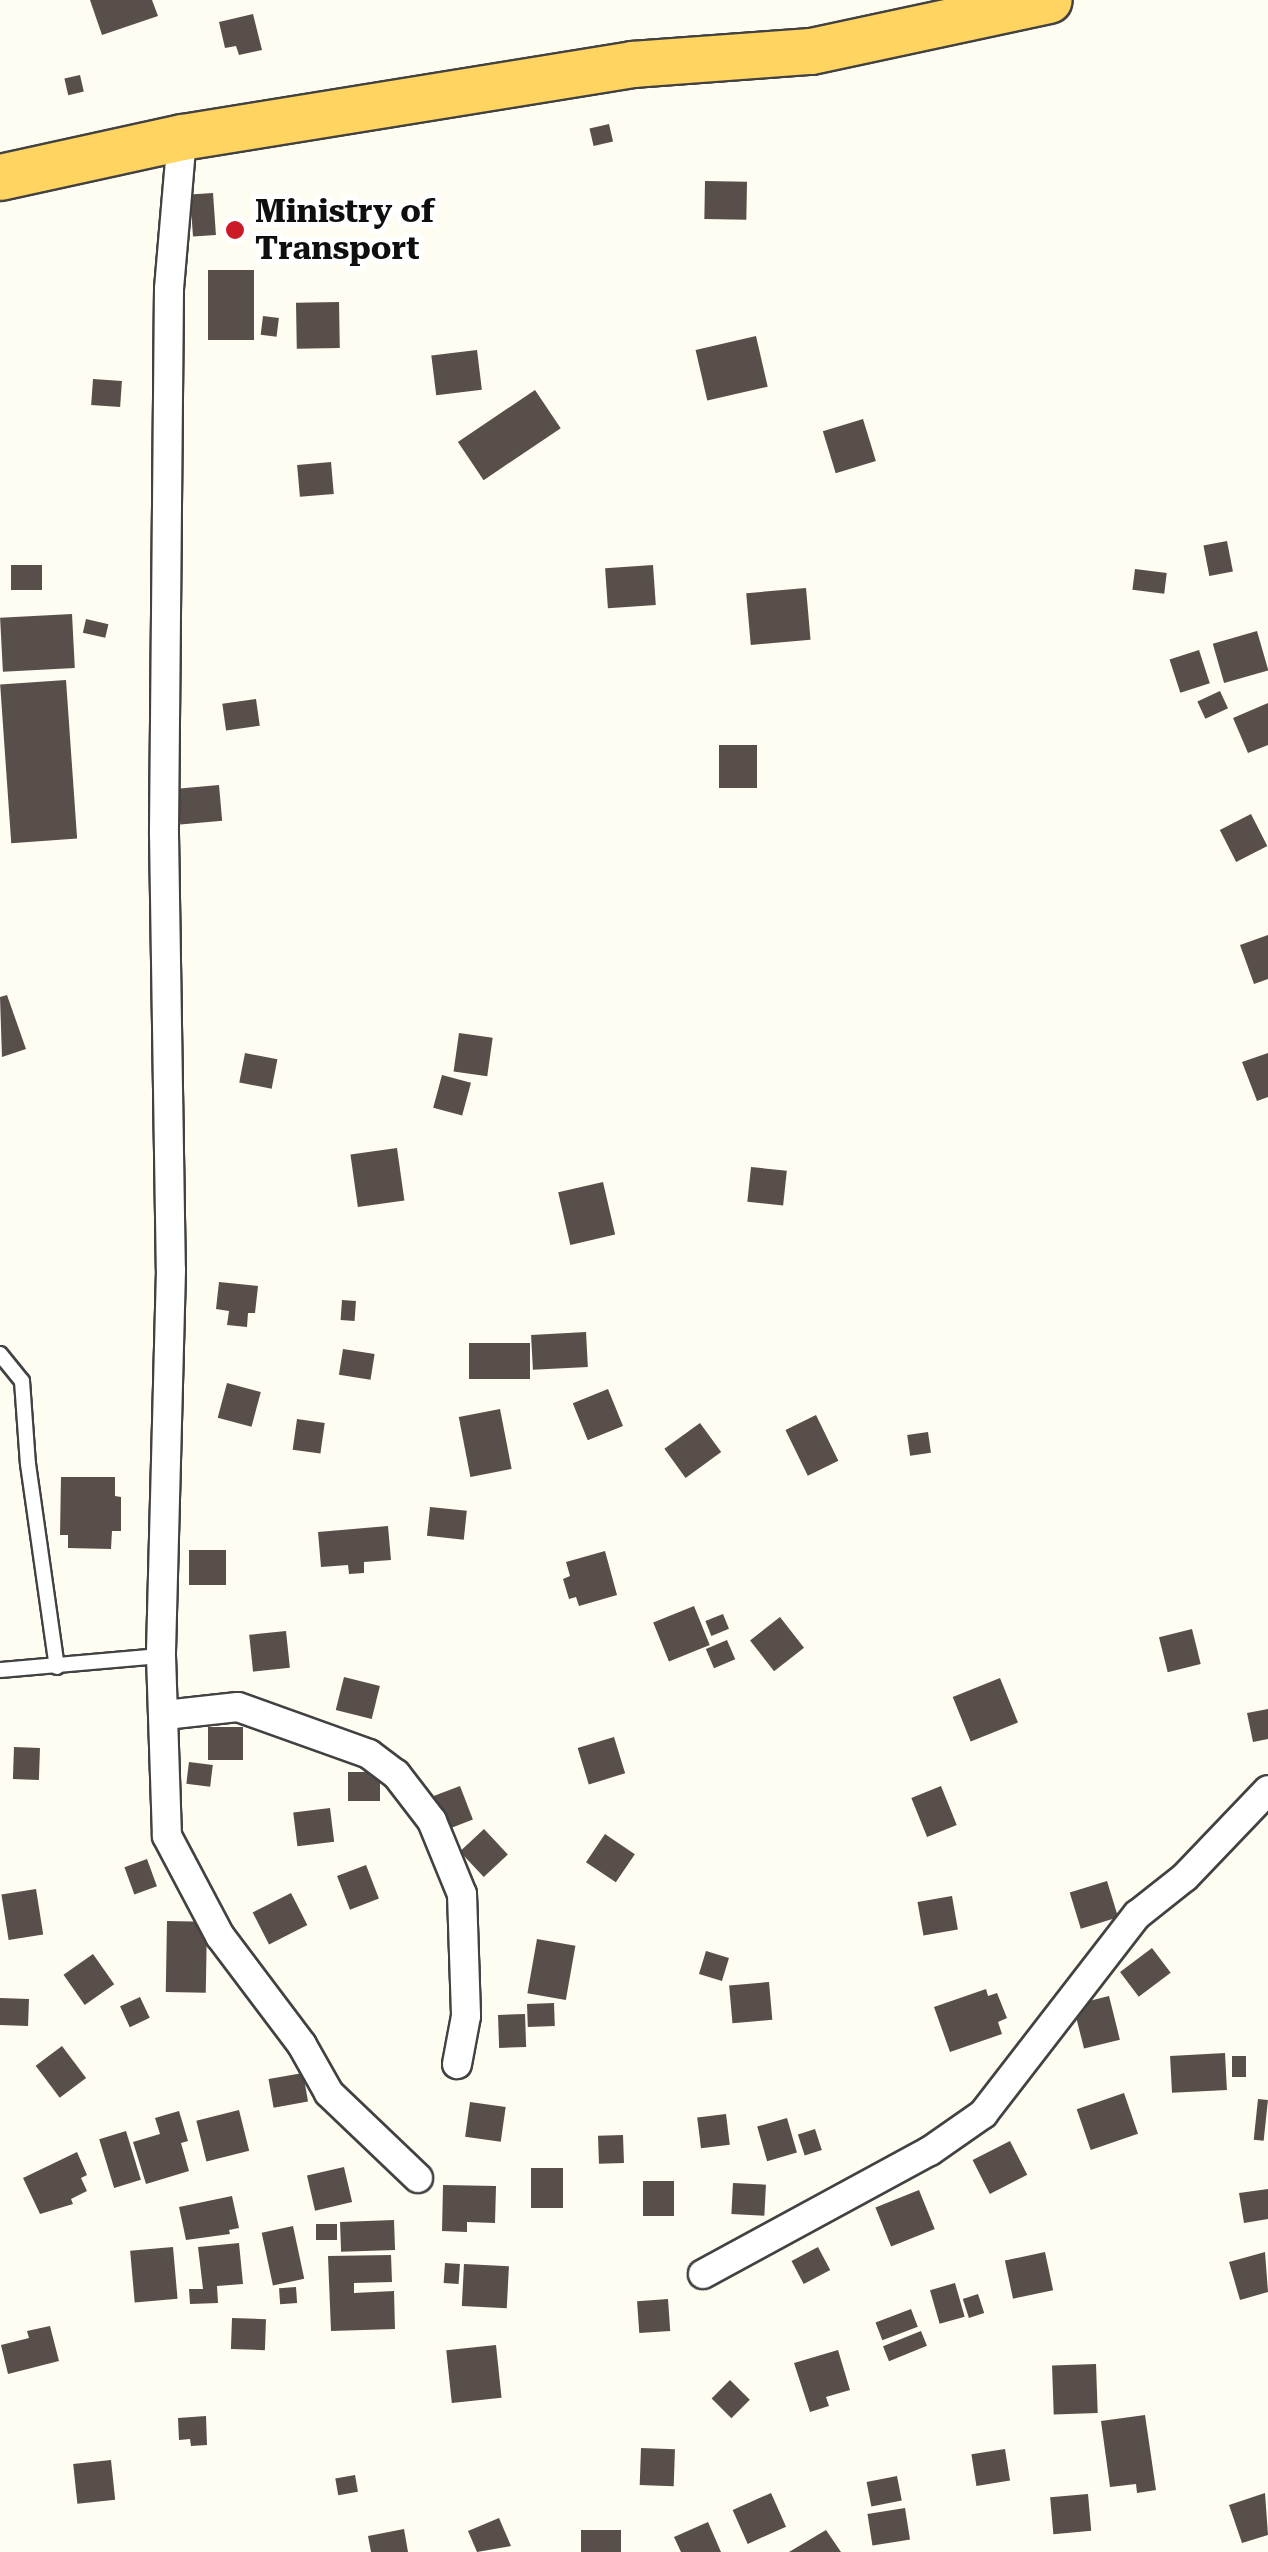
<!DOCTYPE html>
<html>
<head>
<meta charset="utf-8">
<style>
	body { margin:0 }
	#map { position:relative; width:1268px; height:2552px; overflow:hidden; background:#fffcf1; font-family:"Roboto Serif",serif }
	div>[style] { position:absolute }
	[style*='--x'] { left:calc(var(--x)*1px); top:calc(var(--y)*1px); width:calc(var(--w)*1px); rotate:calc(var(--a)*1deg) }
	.building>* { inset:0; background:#584f4a; transform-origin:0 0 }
	.roads { filter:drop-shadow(2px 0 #424242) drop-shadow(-2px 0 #424242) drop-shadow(0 2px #424242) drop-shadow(0 -2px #424242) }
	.lane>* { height:14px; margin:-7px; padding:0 7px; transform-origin:7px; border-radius:7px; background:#fff }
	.street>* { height:28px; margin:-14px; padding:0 14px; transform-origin:14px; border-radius:14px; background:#fff }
	.primary>* { height:45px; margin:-22.5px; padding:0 22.5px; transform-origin:22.5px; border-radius:22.5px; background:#ffd461 }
	.dots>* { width:28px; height:28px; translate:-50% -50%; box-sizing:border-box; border:5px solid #fff; border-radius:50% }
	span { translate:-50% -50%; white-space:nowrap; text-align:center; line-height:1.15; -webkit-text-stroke:10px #fff; paint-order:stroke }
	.poi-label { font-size:32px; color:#0f0f0f; font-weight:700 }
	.left { translate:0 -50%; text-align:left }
</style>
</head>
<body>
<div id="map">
	<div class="building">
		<div style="clip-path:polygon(90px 0,152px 0,158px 16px,102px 35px)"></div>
		<div style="clip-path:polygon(253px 14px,262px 50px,239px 55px,236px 46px,225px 48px,219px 22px)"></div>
		<div style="left:80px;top:75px;width:17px;height:16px;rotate:77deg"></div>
		<div style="left:609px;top:124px;width:18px;height:20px;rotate:77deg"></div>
		<div style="left:705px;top:181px;width:42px;height:38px;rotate:1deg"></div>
		<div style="left:213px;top:193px;width:42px;height:23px;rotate:86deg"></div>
		<div style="left:254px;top:270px;width:70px;height:46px;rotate:90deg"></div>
		<div style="left:339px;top:302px;width:46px;height:43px;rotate:89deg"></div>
		<div style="left:263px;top:316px;width:16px;height:19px;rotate:7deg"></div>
		<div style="left:756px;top:336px;width:52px;height:62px;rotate:77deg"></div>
		<div style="left:477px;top:350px;width:40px;height:46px;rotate:83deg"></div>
		<div style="left:93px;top:379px;width:29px;height:26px;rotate:4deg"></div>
		<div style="left:535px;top:390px;width:46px;height:93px;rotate:56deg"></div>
		<div style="left:863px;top:419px;width:44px;height:42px;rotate:73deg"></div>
		<div style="left:331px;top:462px;width:32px;height:34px;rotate:85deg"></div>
		<div style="left:1227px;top:541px;width:31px;height:24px;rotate:79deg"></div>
		<div style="left:11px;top:565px;width:31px;height:25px"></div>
		<div style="left:653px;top:565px;width:40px;height:48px;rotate:86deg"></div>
		<div style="left:1135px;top:569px;width:32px;height:21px;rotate:7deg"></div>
		<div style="left:806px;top:588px;width:52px;height:60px;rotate:85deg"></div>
		<div style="left:72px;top:614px;width:54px;height:72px;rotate:87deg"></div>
		<div style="left:86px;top:619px;width:23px;height:14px;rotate:13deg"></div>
		<div style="left:1257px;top:631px;width:41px;height:46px;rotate:74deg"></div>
		<div style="left:1199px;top:650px;width:35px;height:31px;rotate:72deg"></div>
		<div style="left:66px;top:680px;width:159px;height:66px;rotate:86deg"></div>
		<div style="left:1220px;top:691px;width:19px;height:25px;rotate:65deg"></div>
		<div style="left:256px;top:699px;width:27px;height:34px;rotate:82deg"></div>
		<div style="clip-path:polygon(1268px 703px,1268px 745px,1248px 753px,1233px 718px)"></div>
		<div style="left:719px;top:745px;width:38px;height:43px"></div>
		<div style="left:219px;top:785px;width:36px;height:42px;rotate:85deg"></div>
		<div style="left:1251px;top:814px;width:36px;height:35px;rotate:63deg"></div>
		<div style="clip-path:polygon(1268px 935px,1268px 979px,1254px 984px,1240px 945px)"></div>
		<div style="clip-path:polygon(7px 995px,26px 1049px,2px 1057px,0 997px)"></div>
		<div style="left:459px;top:1033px;width:34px;height:39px;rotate:8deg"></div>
		<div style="left:245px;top:1053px;width:33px;height:30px;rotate:11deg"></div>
		<div style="clip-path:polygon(1268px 1053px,1268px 1097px,1257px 1101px,1242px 1062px)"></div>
		<div style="left:442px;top:1075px;width:30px;height:34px;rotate:15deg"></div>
		<div style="left:397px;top:1148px;width:53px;height:47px;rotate:82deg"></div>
		<div style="left:751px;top:1167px;width:36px;height:35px;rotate:6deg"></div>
		<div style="left:603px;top:1182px;width:54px;height:46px;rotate:77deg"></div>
		<div style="clip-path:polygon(219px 1282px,258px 1286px,255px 1313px,248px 1313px,247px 1327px,227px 1325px,229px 1311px,216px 1309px)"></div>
		<div style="left:342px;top:1300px;width:14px;height:20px;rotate:4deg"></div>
		<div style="left:586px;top:1332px;width:35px;height:55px;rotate:87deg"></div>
		<div style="left:469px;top:1343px;width:61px;height:36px"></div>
		<div style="left:343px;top:1349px;width:32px;height:26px;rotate:9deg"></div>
		<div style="left:227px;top:1383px;width:35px;height:36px;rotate:15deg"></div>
		<div style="left:608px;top:1389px;width:40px;height:38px;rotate:68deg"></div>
		<div style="left:500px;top:1409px;width:61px;height:42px;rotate:79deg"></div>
		<div style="left:816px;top:1415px;width:51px;height:34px;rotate:64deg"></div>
		<div style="left:297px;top:1419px;width:28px;height:31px;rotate:8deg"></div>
		<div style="left:700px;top:1423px;width:36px;height:44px;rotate:54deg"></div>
		<div style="left:928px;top:1432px;width:21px;height:21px;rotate:82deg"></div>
		<div style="clip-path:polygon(61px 1477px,115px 1477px,115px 1496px,121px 1497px,121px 1531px,112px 1531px,111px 1549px,68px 1548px,68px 1535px,60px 1535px)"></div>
		<div style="left:430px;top:1507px;width:37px;height:29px;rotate:6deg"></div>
		<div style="clip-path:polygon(388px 1526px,391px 1560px,364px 1562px,364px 1573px,349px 1574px,348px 1565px,321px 1567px,318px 1532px)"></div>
		<div style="left:189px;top:1550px;width:37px;height:35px"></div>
		<div style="clip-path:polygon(605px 1551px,617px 1595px,579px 1606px,576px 1597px,569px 1599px,563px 1579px,570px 1576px,566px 1562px)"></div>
		<div style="left:694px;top:1606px;width:42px;height:44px;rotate:68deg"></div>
		<div style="left:723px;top:1614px;width:16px;height:19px;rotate:68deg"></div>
		<div style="left:780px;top:1617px;width:39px;height:38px;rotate:52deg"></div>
		<div style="left:1192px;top:1629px;width:36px;height:34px;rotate:76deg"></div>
		<div style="left:286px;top:1631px;width:37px;height:37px;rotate:84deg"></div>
		<div style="left:727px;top:1640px;width:21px;height:23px;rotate:67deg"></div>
		<div style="left:344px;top:1677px;width:37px;height:34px;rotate:14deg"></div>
		<div style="left:1000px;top:1678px;width:48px;height:51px;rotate:68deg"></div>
		<div style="clip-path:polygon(1268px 1709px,1268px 1739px,1253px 1742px,1247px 1713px)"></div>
		<div style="left:243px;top:1727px;width:33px;height:35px;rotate:90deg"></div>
		<div style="left:614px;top:1737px;width:38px;height:38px;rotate:73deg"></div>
		<div style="left:14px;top:1747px;width:26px;height:32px;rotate:2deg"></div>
		<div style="left:189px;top:1762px;width:24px;height:22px;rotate:7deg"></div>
		<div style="left:348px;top:1772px;width:32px;height:29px"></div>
		<div style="left:460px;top:1786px;width:36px;height:31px;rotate:69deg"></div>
		<div style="left:941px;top:1786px;width:42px;height:32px;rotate:68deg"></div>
		<div style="left:330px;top:1808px;width:34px;height:37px;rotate:83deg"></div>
		<div style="left:484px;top:1829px;width:35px;height:33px;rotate:47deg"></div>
		<div style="left:605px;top:1834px;width:36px;height:34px;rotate:34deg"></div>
		<div style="left:147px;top:1859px;width:29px;height:24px;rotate:70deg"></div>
		<div style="left:366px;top:1865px;width:36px;height:31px;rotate:69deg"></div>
		<div style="left:1107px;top:1881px;width:38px;height:39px;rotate:73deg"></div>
		<div style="left:36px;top:1889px;width:46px;height:35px;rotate:81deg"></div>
		<div style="left:291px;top:1893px;width:36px;height:43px;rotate:63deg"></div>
		<div style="left:952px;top:1896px;width:34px;height:35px;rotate:80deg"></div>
		<div style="left:167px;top:1921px;width:40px;height:71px;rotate:1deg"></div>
		<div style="left:537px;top:1939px;width:39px;height:55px;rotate:10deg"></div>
		<div style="left:1152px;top:1948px;width:31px;height:40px;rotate:53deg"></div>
		<div style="left:706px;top:1951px;width:24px;height:24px;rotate:17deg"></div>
		<div style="left:93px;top:1954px;width:37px;height:36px;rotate:55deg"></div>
		<div style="left:769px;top:1982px;width:38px;height:40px;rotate:85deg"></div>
		<div style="clip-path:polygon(986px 1989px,988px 1996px,997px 1993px,1007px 2018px,998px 2022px,1002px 2034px,950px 2052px,934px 2007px)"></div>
		<div style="left:1109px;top:1996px;width:45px;height:37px;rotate:76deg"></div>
		<div style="left:140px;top:1997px;width:23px;height:22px;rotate:65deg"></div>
		<div style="left:0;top:1998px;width:29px;height:27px;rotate:2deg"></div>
		<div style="left:554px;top:2003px;width:23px;height:27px;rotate:88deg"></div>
		<div style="left:525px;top:2014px;width:33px;height:27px;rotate:88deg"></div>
		<div style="left:62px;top:2046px;width:40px;height:33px;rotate:53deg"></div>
		<div style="left:1225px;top:2053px;width:37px;height:55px;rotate:87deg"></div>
		<div style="left:1232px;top:2056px;width:14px;height:21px"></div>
		<div style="left:303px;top:2073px;width:29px;height:35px;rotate:80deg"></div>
		<div style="left:1124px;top:2093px;width:43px;height:50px;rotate:71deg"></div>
		<div style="left:1258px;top:2099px;width:10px;height:41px;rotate:6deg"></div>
		<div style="left:470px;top:2102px;width:36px;height:35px;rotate:8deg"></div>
		<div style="left:239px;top:2110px;width:42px;height:44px;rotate:76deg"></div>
		<div style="clip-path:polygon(179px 2111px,188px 2141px,181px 2143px,189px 2171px,146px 2184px,133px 2142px,160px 2134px,155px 2118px)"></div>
		<div style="left:726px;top:2114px;width:31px;height:29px;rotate:83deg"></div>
		<div style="left:787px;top:2118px;width:36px;height:31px;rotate:74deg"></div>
		<div style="left:815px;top:2129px;width:22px;height:18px;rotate:72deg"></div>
		<div style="left:126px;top:2131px;width:51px;height:28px;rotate:73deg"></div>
		<div style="left:623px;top:2135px;width:28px;height:25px;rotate:88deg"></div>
		<div style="left:1010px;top:2141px;width:38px;height:42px;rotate:63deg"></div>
		<div style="clip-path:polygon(77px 2152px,87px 2175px,81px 2178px,87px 2191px,71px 2199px,73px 2204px,40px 2214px,23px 2178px)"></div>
		<div style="left:344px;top:2167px;width:36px;height:38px;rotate:77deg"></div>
		<div style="left:531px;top:2168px;width:32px;height:40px"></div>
		<div style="left:643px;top:2181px;width:31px;height:35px"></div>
		<div style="left:733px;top:2183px;width:33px;height:31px;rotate:3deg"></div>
		<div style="clip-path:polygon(443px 2185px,496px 2186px,495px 2223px,467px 2222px,467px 2232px,442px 2231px)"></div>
		<div style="clip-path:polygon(1268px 2189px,1268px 2219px,1244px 2223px,1239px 2193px)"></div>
		<div style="left:919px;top:2190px;width:42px;height:47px;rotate:68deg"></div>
		<div style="clip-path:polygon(232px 2196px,239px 2228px,229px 2230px,230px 2234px,186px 2240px,179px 2207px)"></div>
		<div style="left:394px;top:2220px;width:30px;height:54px;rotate:88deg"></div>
		<div style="left:337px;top:2224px;width:16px;height:21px;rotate:90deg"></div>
		<div style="left:293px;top:2226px;width:54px;height:32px;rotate:78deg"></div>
		<div style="clip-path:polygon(239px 2243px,243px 2284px,217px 2286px,218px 2303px,190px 2304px,189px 2289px,203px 2289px,198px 2247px)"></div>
		<div style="left:173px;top:2247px;width:52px;height:43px;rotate:85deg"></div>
		<div style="left:818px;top:2247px;width:26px;height:30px;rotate:62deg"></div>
		<div style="left:1045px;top:2252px;width:39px;height:41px;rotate:78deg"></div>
		<div style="clip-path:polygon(1265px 2252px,1268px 2292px,1240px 2300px,1229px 2262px)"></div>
		<div style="clip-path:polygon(391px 2255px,392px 2282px,354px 2283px,354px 2293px,394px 2291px,395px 2329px,331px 2331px,328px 2256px)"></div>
		<div style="left:445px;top:2263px;width:15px;height:20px;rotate:4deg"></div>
		<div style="left:464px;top:2264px;width:45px;height:42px;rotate:3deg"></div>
		<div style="left:955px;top:2283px;width:35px;height:26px;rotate:74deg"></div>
		<div style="left:296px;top:2287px;width:16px;height:17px;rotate:86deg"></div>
		<div style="left:978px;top:2294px;width:20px;height:16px;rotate:72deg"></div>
		<div style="left:668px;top:2299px;width:32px;height:31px;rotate:86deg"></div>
		<div style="left:911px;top:2309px;width:19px;height:38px;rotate:69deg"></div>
		<div style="left:232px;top:2318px;width:34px;height:31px;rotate:2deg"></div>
		<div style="clip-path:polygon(50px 2326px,59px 2361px,8px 2374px,1px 2345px,29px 2338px,27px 2331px)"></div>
		<div style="left:921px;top:2331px;width:16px;height:41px;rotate:68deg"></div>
		<div style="left:496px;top:2345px;width:53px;height:50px;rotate:84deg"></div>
		<div style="clip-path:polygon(838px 2350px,850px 2390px,826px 2397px,829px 2406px,810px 2412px,794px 2363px)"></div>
		<div style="left:1096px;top:2364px;width:49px;height:44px;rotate:88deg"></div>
		<div style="left:730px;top:2380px;width:28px;height:26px;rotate:45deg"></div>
		<div style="clip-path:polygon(1145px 2415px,1156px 2490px,1137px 2493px,1136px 2484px,1110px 2487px,1101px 2421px)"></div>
		<div style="clip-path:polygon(206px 2416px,207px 2445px,191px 2446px,190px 2439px,179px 2440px,178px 2418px)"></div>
		<div style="left:641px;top:2448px;width:34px;height:37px;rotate:2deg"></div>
		<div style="left:1005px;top:2449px;width:32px;height:34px;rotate:81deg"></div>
		<div style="left:111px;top:2460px;width:40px;height:38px;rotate:84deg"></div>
		<div style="left:355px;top:2475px;width:17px;height:20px;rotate:80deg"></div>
		<div style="left:897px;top:2476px;width:25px;height:31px;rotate:79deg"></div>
		<div style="left:771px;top:2493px;width:37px;height:42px;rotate:66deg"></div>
		<div style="clip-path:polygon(1265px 2493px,1268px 2535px,1242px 2543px,1229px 2505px)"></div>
		<div style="left:1088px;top:2494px;width:37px;height:38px;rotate:85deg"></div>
		<div style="left:905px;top:2508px;width:32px;height:38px;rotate:81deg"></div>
		<div style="clip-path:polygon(499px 2518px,511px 2546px,477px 2552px,468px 2531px)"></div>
		<div style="clip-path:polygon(708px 2522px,721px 2552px,681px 2552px,674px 2537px)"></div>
		<div style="clip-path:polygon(404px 2529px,408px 2552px,371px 2552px,368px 2536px)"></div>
		<div style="left:621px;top:2530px;width:22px;height:40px;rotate:90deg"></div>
		<div style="clip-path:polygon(826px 2530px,841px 2552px,789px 2552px)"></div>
	</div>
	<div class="roads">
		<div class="lane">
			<div style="--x:0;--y:1354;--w:35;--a:51"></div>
			<div style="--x:22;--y:1381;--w:83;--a:85.9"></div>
			<div style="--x:28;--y:1464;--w:205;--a:81.9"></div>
			<div style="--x:0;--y:1670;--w:162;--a:-5"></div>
		</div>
		<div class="street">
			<div style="--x:182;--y:137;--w:153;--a:94.9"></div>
			<div style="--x:169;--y:289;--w:545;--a:90.53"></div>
			<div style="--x:164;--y:834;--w:436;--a:89.1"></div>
			<div style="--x:171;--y:1270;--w:386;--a:91.5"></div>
			<div style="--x:161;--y:1656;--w:180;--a:88.1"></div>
			<div style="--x:167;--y:1836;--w:113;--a:62.1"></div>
			<div style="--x:220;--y:1936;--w:136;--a:53"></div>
			<div style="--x:302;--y:2045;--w:55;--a:60.6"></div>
			<div style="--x:329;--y:2093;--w:123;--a:43.7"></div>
			<div style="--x:165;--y:1715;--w:73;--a:-6.3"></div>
			<div style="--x:238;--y:1707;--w:139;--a:19.7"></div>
			<div style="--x:369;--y:1754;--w:34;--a:37"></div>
			<div style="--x:396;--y:1774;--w:59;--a:52.5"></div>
			<div style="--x:432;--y:1821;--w:79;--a:67.7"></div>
			<div style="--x:462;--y:1894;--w:122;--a:88.1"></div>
			<div style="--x:466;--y:2016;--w:49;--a:100.6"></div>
			<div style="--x:703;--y:2274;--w:258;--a:-28.5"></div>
			<div style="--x:930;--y:2151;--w:65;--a:-34.9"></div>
			<div style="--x:983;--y:2114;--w:252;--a:-52.3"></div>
			<div style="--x:1137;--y:1915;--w:61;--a:-38.4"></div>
			<div style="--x:1185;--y:1877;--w:120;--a:-46.3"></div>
		</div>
		<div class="primary">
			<div style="--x:0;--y:177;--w:186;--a:-12.4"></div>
			<div style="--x:182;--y:137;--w:456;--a:-9.2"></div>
			<div style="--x:632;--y:64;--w:179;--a:-4.2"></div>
			<div style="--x:811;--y:51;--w:243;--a:-12.1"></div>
		</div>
	</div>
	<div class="dots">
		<div style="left:235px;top:230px;background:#cb1a28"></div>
	</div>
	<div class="poi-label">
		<span class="left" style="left:255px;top:230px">Ministry of<br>Transport</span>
	</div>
</div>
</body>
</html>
